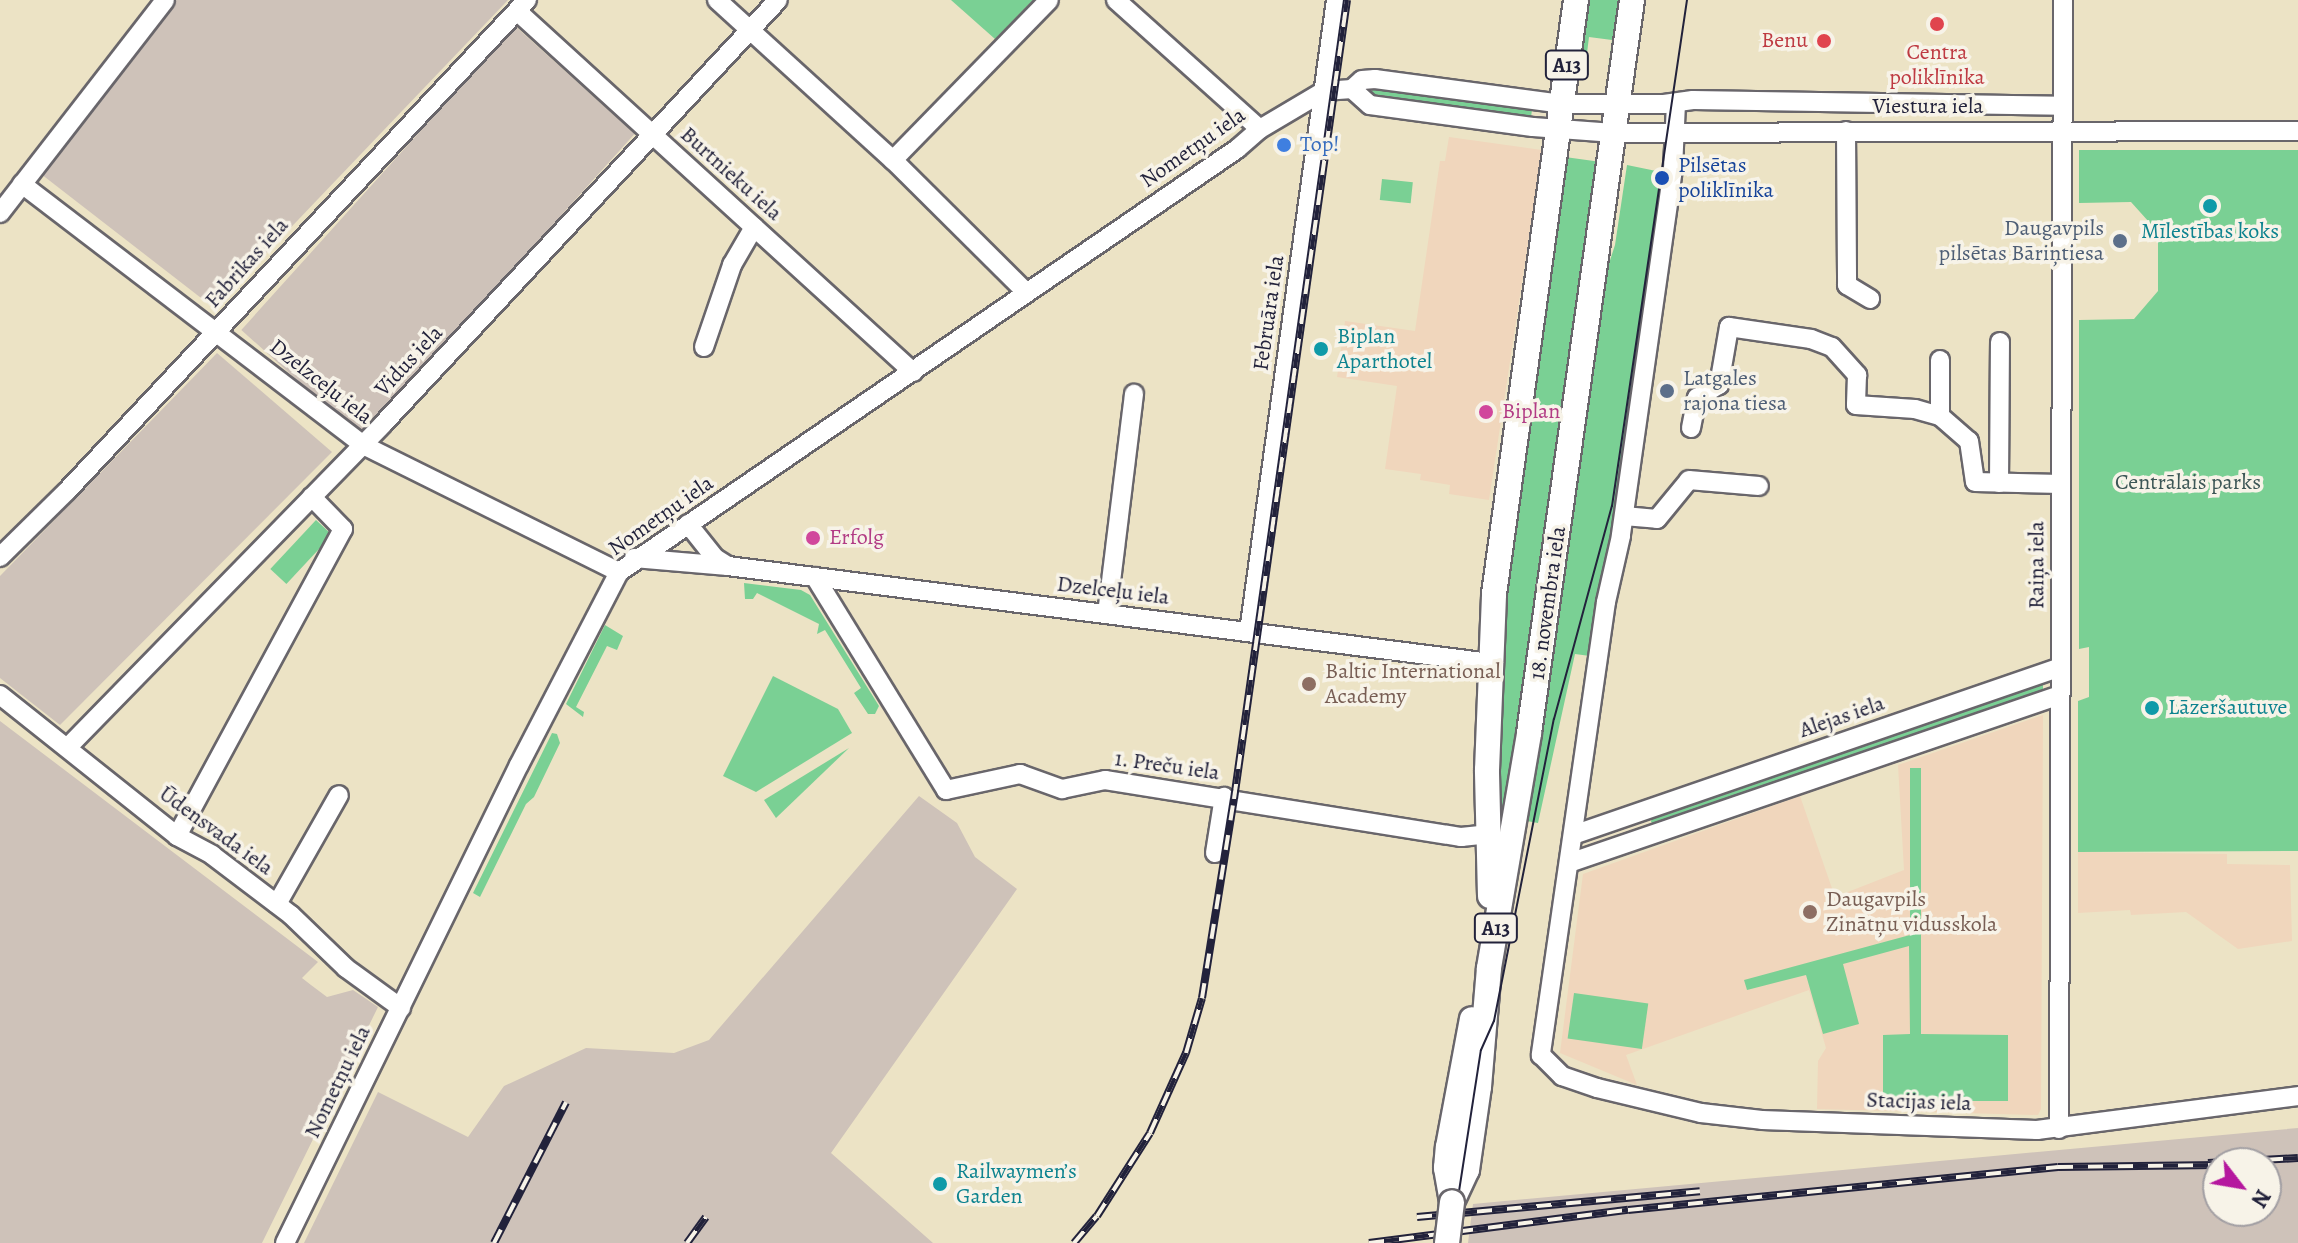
<!DOCTYPE html>
<html>
<head>
<meta charset="utf-8">
<style>
	body { margin:0 }
	#map { position:relative; width:2298px; height:1243px; overflow:hidden; background:#ece3c5; font-family:Alegreya,serif }
	div>[style] { position:absolute }
	[style*='--x'] { left:calc(var(--x)*1px); top:calc(var(--y)*1px); width:calc(var(--w)*1px); rotate:calc(var(--a)*1deg) }
	.built>* { inset:0; background:#f0d6bc }
	.industrial>* { inset:0; background:#cec2b9; transform-origin:0 0 }
	.green>* { inset:0; background:#7ad094; transform-origin:0 0 }
	.roads { filter:drop-shadow(2px 0 #69666b) drop-shadow(-2px 0 #69666b) drop-shadow(0 2px #69666b) drop-shadow(0 -2px #69666b) }
	.minor>* { height:18px; margin:-9px; padding:0 9px; transform-origin:9px; border-radius:9px; background:#fff }
	.major>* { height:24px; margin:-12px; padding:0 12px; transform-origin:12px; border-radius:12px; background:#fff }
	.tram>* { height:2px; margin:-1px; padding:0 1px; transform-origin:1px; border-radius:1px; background:#22223b }
	.rail>* { height:8px; margin-top:-4px; transform-origin:0; background:repeating-linear-gradient(90deg,#f7f3e8 0 15px,#22223b 0 30px); box-sizing:border-box; border-block:2px solid #22223b }
	.bridges { filter:drop-shadow(2px 0 #69666b) drop-shadow(-2px 0 #69666b) drop-shadow(0 2px #69666b) drop-shadow(0 -2px #69666b) }
	.major-bridge>* { height:24px; margin:-12px; padding:0 12px; transform-origin:12px; border-radius:12px; background:#fff }
	.dots>* { width:22px; height:22px; translate:-50% -50%; box-sizing:border-box; border:4px solid #f7f3e8; border-radius:50% }
	span { translate:-50% -50%; white-space:nowrap; text-align:center; line-height:1.15; -webkit-text-stroke:7px #f7f3e8; paint-order:stroke }
	.shield-label span { padding:2px 6px; background:#f7f3e8; border:2px solid; border-radius:6px; -webkit-text-stroke-width:0 }
	.shield-label { font-size:20px; color:#22223b; font-weight:700 }
	.health-label { font-size:22px; color:#be3a42 }
	.right { translate:-100% -50%; text-align:right }
	.street-label { font-size:22px; color:#22223b }
	.shop-label { font-size:22px; color:#366cbe }
	.left { translate:0 -50%; text-align:left }
	.transit-label { font-size:22px; color:#164399 }
	.service-label { font-size:22px; color:#4e5e75 }
	.culture-label { font-size:22px; color:#0d838f }
	.hotel-label { font-size:22px; color:#b23c85 }
	.park-label { font-size:22px; color:#3c5656 }
	.education-label { font-size:22px; color:#785e54 }
	.north { position:absolute; left:2202px; top:1147px; width:80px; height:80px; box-sizing:border-box; background:#f7f3e8; border:2px solid #a29fa3; border-radius:50%; rotate:121deg; font-size:22px; font-weight:700; line-height:32px; text-align:center; color:#22223b }
	.north::after { content:''; display:block; margin:auto; width:28px; height:36px; background:#b5179e; clip-path:polygon(50% 0,100% 100%,50% 72%,0 100%) }
</style>
</head>
<body>
<div id="map">
	<div class="built">
		<div style="clip-path:polygon(1449px 137px,1542px 150px,1489px 500px,1449px 494px,1450px 485px,1420px 480px,1421px 474px,1385px 469px,1397px 386px,1337px 377px,1345px 321px,1415px 331px,1440px 161px,1445px 161px)"></div>
		<div style="clip-path:polygon(2043px 715px,2041px 1109px,2038px 1115px,1817px 1109px,1818px 1061px,1826px 1048px,1809px 990px,1626px 1055px,1637px 1085px,1560px 1053px,1583px 874px,1800px 796px,1835px 897px,1904px 870px,1898px 765px)"></div>
		<div style="clip-path:polygon(2078px 852px,2227px 854px,2227px 864px,2290px 865px,2292px 941px,2238px 949px,2186px 912px,2131px 915px,2130px 910px,2078px 913px)"></div>
	</div>
	<div class="industrial">
		<div style="clip-path:polygon(170px 0,508px 0,214px 308px,41px 174px)"></div>
		<div style="left:515px;top:26px;width:161px;height:409px;rotate:42deg"></div>
		<div style="clip-path:polygon(217px 353px,332px 452px,60px 725px,0 678px,0 576px)"></div>
		<div style="clip-path:polygon(0 721px,318px 962px,302px 978px,311px 985px,327px 997px,353px 990px,378px 1007px,262px 1243px,0 1243px)"></div>
		<div style="clip-path:polygon(919px 796px,957px 823px,975px 857px,1017px 889px,831px 1153px,933px 1243px,304px 1243px,378px 1092px,468px 1137px,504px 1086px,586px 1048px,674px 1053px,709px 1040px)"></div>
		<div style="clip-path:polygon(evenodd,2298px 1128px,2298px 1243px,1468px 1243px,1473px 1204px,2298px 1128px,2218px 1163px,2266px 1163px,2266px 1211px,2218px 1211px,2218px 1163px)"></div>
	</div>
	<div class="green">
		<div style="clip-path:polygon(951px 0,1033px 0,995px 39px)"></div>
		<div style="clip-path:polygon(1586px 0,1623px 0,1611px 72px,1608px 69px,1612px 40px,1589px 37px,1585px 69px,1575px 76px)"></div>
		<div style="clip-path:polygon(1375px 88px,1532px 110px,1531px 117px,1373px 94px,1371px 91px)"></div>
		<div style="clip-path:polygon(2079px 150px,2298px 150px,2298px 851px,2078px 852px,2078px 701px,2089px 697px,2089px 647px,2079px 649px,2079px 320px,2134px 319px,2158px 291px,2158px 232px,2131px 202px,2079px 203px)"></div>
		<div style="clip-path:polygon(1565px 157px,1601px 162px,1507px 817px,1498px 818px,1500px 640px)"></div>
		<div style="clip-path:polygon(1627px 165px,1666px 173px,1617px 510px,1590px 656px,1575px 654px,1538px 823px,1522px 820px,1603px 282px,1615px 245px)"></div>
		<div style="left:1382px;top:179px;width:31px;height:21px;rotate:6deg"></div>
		<div style="left:316px;top:520px;width:22px;height:67px;rotate:43deg"></div>
		<div style="clip-path:polygon(744px 583px,801px 590px,810px 595px,879px 706px,875px 714px,868px 714px,854px 693px,861px 688px,825px 630px,817px 634px,819px 624px,757px 593px,753px 599px,745px 599px)"></div>
		<div style="clip-path:polygon(605px 625px,623px 636px,617px 650px,607px 646px,576px 707px,584px 712px,583px 717px,566px 704px)"></div>
		<div style="clip-path:polygon(773px 676px,838px 709px,852px 733px,756px 792px,723px 776px)"></div>
		<div style="clip-path:polygon(2043px 681px,2043px 692px,1656px 826px,1651px 822px,1652px 816px)"></div>
		<div style="clip-path:polygon(552px 733px,557px 734px,560px 743px,534px 797px,526px 804px,480px 897px,473px 893px)"></div>
		<div style="clip-path:polygon(849px 748px,776px 818px,764px 800px)"></div>
		<div style="clip-path:polygon(1910px 768px,1921px 768px,1921px 1034px,2008px 1035px,2008px 1101px,1883px 1101px,1883px 1035px,1910px 1034px,1909px 946px,1843px 964px,1859px 1024px,1823px 1034px,1806px 975px,1747px 990px,1744px 980px,1910px 935px)"></div>
		<div style="left:1574px;top:993px;width:75px;height:46px;rotate:8deg"></div>
	</div>
	<div class="roads">
		<div class="minor">
			<div style="--x:717;--y:0;--w:238;--a:42.3"></div>
			<div style="--x:893;--y:160;--w:187;--a:44.8"></div>
			<div style="--x:1116;--y:0;--w:193;--a:41.9"></div>
			<div style="--x:517;--y:11;--w:536;--a:42.35"></div>
			<div style="--x:1352;--y:89;--w:13;--a:-42"></div>
			<div style="--x:1362;--y:80;--w:13;--a:-4"></div>
			<div style="--x:1375;--y:79;--w:190;--a:7.6"></div>
			<div style="--x:1563;--y:104;--w:101;--a:0"></div>
			<div style="--x:1664;--y:104;--w:29;--a:-8"></div>
			<div style="--x:1693;--y:100;--w:368;--a:0.9"></div>
			<div style="--x:1676;--y:103;--w:66;--a:92.6"></div>
			<div style="--x:1673;--y:169;--w:371;--a:98.1"></div>
			<div style="--x:1621;--y:536;--w:68;--a:102.8"></div>
			<div style="--x:1606;--y:602;--w:458;--a:98.2"></div>
			<div style="--x:1541;--y:1055;--w:30;--a:45"></div>
			<div style="--x:1562;--y:1076;--w:37;--a:19"></div>
			<div style="--x:1597;--y:1088;--w:107;--a:13.5"></div>
			<div style="--x:1701;--y:1113;--w:61;--a:6.5"></div>
			<div style="--x:1762;--y:1120;--w:275;--a:2.1"></div>
			<div style="--x:2037;--y:1130;--w:263;--a:-7.4"></div>
			<div style="--x:1846;--y:131;--w:154;--a:89.6"></div>
			<div style="--x:1847;--y:285;--w:27;--a:31"></div>
			<div style="--x:893;--y:160;--w:223;--a:-45.7"></div>
			<div style="--x:22;--y:184;--w:429;--a:37.4"></div>
			<div style="--x:363;--y:445;--w:286;--a:26.4"></div>
			<div style="--x:0;--y:213;--w:269;--a:-52.2"></div>
			<div style="--x:704;--y:347;--w:87;--a:-71.1"></div>
			<div style="--x:732;--y:265;--w:44;--a:-59.9"></div>
			<div style="--x:1940;--y:416;--w:56;--a:-90"></div>
			<div style="--x:1691;--y:428;--w:31;--a:-79"></div>
			<div style="--x:1697;--y:398;--w:26;--a:-31"></div>
			<div style="--x:1719;--y:385;--w:59;--a:-80.2"></div>
			<div style="--x:1729;--y:327;--w:83;--a:8.3"></div>
			<div style="--x:1811;--y:339;--w:22;--a:21"></div>
			<div style="--x:1832;--y:347;--w:38;--a:48"></div>
			<div style="--x:1857;--y:375;--w:30;--a:92"></div>
			<div style="--x:1856;--y:405;--w:59;--a:3.9"></div>
			<div style="--x:1915;--y:409;--w:26;--a:16"></div>
			<div style="--x:1940;--y:416;--w:38;--a:41"></div>
			<div style="--x:1969;--y:441;--w:41;--a:81.7"></div>
			<div style="--x:1975;--y:482;--w:86;--a:1.3"></div>
			<div style="--x:1999;--y:483;--w:141;--a:-89.6"></div>
			<div style="--x:1624;--y:516;--w:33;--a:5"></div>
			<div style="--x:1657;--y:519;--w:50;--a:-50.6"></div>
			<div style="--x:1689;--y:480;--w:70;--a:4.9"></div>
			<div style="--x:688;--y:524;--w:43;--a:51.5"></div>
			<div style="--x:715;--y:558;--w:15;--a:32"></div>
			<div style="--x:0;--y:557;--w:93;--a:-44.6"></div>
			<div style="--x:66;--y:492;--w:674;--a:-46.86"></div>
			<div style="--x:634;--y:558;--w:94;--a:4.9"></div>
			<div style="--x:728;--y:566;--w:769;--a:7.25"></div>
			<div style="--x:815;--y:577;--w:250;--a:58.4"></div>
			<div style="--x:946;--y:790;--w:76;--a:-12.2"></div>
			<div style="--x:1020;--y:774;--w:45;--a:19.7"></div>
			<div style="--x:1062;--y:789;--w:44;--a:-11.8"></div>
			<div style="--x:1105;--y:780;--w:361;--a:9.1"></div>
			<div style="--x:1461;--y:837;--w:29;--a:-6"></div>
			<div style="--x:1107;--y:614;--w:222;--a:-83"></div>
			<div style="--x:1249;--y:632;--w:638;--a:-82.16"></div>
			<div style="--x:0;--y:695;--w:226;--a:38.5"></div>
			<div style="--x:177;--y:836;--w:40;--a:28"></div>
			<div style="--x:212;--y:855;--w:99;--a:37.2"></div>
			<div style="--x:291;--y:915;--w:76;--a:43.9"></div>
			<div style="--x:346;--y:968;--w:68;--a:36"></div>
			<div style="--x:68;--y:747;--w:451;--a:-45.7"></div>
			<div style="--x:383;--y:424;--w:579;--a:-47.03"></div>
			<div style="--x:1573;--y:835;--w:516;--a:-19"></div>
			<div style="--x:177;--y:836;--w:349;--a:-61.6"></div>
			<div style="--x:343;--y:529;--w:45;--a:-134.1"></div>
			<div style="--x:1215;--y:853;--w:57;--a:-80.9"></div>
			<div style="--x:1569;--y:863;--w:519;--a:-18.89"></div>
			<div style="--x:277;--y:904;--w:125;--a:-60.4"></div>
			<div style="--x:2059;--y:1129;--w:1129;--a:-89.8"></div>
			<div style="--x:285;--y:1243;--w:532;--a:-63.92"></div>
			<div style="--x:519;--y:765;--w:217;--a:-62.6"></div>
			<div style="--x:619;--y:572;--w:749;--a:-34.39"></div>
			<div style="--x:1237;--y:149;--w:30;--a:-41"></div>
			<div style="--x:1260;--y:129;--w:74;--a:-30.7"></div>
			<div style="--x:1324;--y:91;--w:28;--a:-4"></div>
			<div style="--x:1352;--y:89;--w:24;--a:42"></div>
			<div style="--x:1370;--y:105;--w:164;--a:7.7"></div>
			<div style="--x:1533;--y:127;--w:81;--a:4.2"></div>
			<div style="--x:1614;--y:133;--w:684;--a:-0.17"></div>
		</div>
		<div class="major">
			<div style="--x:1490;--y:896;--w:126;--a:-91.4"></div>
			<div style="--x:1487;--y:770;--w:176;--a:-87.7"></div>
			<div style="--x:1494;--y:594;--w:600;--a:-82.14"></div>
			<div style="--x:1452;--y:1202;--w:35;--a:-65"></div>
			<div style="--x:1467;--y:1170;--w:84;--a:-81.8"></div>
			<div style="--x:1479;--y:1087;--w:119;--a:-85.2"></div>
			<div style="--x:1489;--y:968;--w:238;--a:-80.3"></div>
			<div style="--x:1529;--y:733;--w:740;--a:-82"></div>
			<div style="--x:1452;--y:1202;--w:35;--a:-100"></div>
			<div style="--x:1446;--y:1168;--w:21;--a:-85"></div>
			<div style="--x:1448;--y:1147;--w:130;--a:-79.4"></div>
		</div>
	</div>
	<div class="tram">
		<div style="--x:1451;--y:1243;--w:195;--a:-81.2"></div>
		<div style="--x:1481;--y:1050;--w:32;--a:-66"></div>
		<div style="--x:1494;--y:1021;--w:308;--a:-78.8"></div>
		<div style="--x:1554;--y:719;--w:221;--a:-74.8"></div>
		<div style="--x:1612;--y:506;--w:512;--a:-81.57"></div>
	</div>
	<div class="rail">
		<div style="--x:2208;--y:1163;--w:90;--a:-3.2"></div>
		<div style="--x:1417;--y:1217;--w:284;--a:-5.2"></div>
		<div style="--x:494;--y:1243;--w:158;--a:-62.9"></div>
		<div style="--x:687;--y:1243;--w:32;--a:-54"></div>
		<div style="--x:1074;--y:1243;--w:35;--a:-50"></div>
		<div style="--x:1097;--y:1216;--w:98;--a:-57.4"></div>
		<div style="--x:1150;--y:1133;--w:88;--a:-65.8"></div>
		<div style="--x:1186;--y:1053;--w:57;--a:-73.8"></div>
		<div style="--x:1202;--y:998;--w:202;--a:-80.9"></div>
		<div style="--x:1234;--y:799;--w:807;--a:-81.95"></div>
		<div style="--x:1369;--y:1243;--w:261;--a:-7.3"></div>
		<div style="--x:1628;--y:1210;--w:432;--a:-5.7"></div>
		<div style="--x:2058;--y:1167;--w:160;--a:-0.7"></div>
	</div>
	<div class="bridges">
		<div class="major-bridge">
			<div style="--x:1447;--y:1243;--w:41;--a:-83"></div>
		</div>
	</div>
	<div class="dots">
		<div style="left:1937px;top:24px;background:#e0444e"></div>
		<div style="left:1824px;top:41px;background:#e0444e"></div>
		<div style="left:1284px;top:145px;background:#3f7fe0"></div>
		<div style="left:1662px;top:178px;background:#1a4fb4"></div>
		<div style="left:2210px;top:206px;background:#0f9aa8"></div>
		<div style="left:2120px;top:241px;background:#5c6f8a"></div>
		<div style="left:1321px;top:349px;background:#0f9aa8"></div>
		<div style="left:1667px;top:391px;background:#5c6f8a"></div>
		<div style="left:1486px;top:412px;background:#d1479c"></div>
		<div style="left:813px;top:538px;background:#d1479c"></div>
		<div style="left:1309px;top:684px;background:#8d6e63"></div>
		<div style="left:2152px;top:708px;background:#0f9aa8"></div>
		<div style="left:1810px;top:912px;background:#8d6e63"></div>
		<div style="left:940px;top:1184px;background:#0f9aa8"></div>
	</div>
	<div class="shield-label">
		<span style="left:1567px;top:65px">A13</span>
		<span style="left:1496px;top:928px">A13</span>
	</div>
	<div class="health-label">
		<span class="right" style="left:1808px;top:41px">Benu</span>
		<span style="left:1937px;top:65px">Centra<br>poliklīnika</span>
	</div>
	<div class="street-label">
		<span style="left:1928px;top:107px">Viestura iela</span>
		<span style="left:1193px;top:148px;rotate:-35deg">Nometņu iela</span>
		<span style="left:731px;top:174px;rotate:42deg">Burtnieku iela</span>
		<span style="left:247px;top:263px;rotate:-48deg">Fabrikas iela</span>
		<span style="left:1269px;top:313px;rotate:-82deg">Februāra iela</span>
		<span style="left:409px;top:361px;rotate:-47deg">Vidus iela</span>
		<span style="left:321px;top:382px;rotate:38deg">Dzelzceļu iela</span>
		<span style="left:661px;top:516px;rotate:-35deg">Nometņu iela</span>
		<span style="left:2037px;top:565px;rotate:-90deg">Raiņa iela</span>
		<span style="left:1113px;top:591px;rotate:7deg">Dzelceļu iela</span>
		<span style="left:1548px;top:603px;rotate:-82deg">18. novembra iela</span>
		<span style="left:1842px;top:717px;rotate:-19deg">Alejas iela</span>
		<span style="left:1167px;top:766px;rotate:8deg">1. Preču iela</span>
		<span style="left:216px;top:831px;rotate:36deg">Ūdensvada iela</span>
		<span style="left:338px;top:1082px;rotate:-64deg">Nometņu iela</span>
		<span style="left:1919px;top:1102px;rotate:2deg">Stacijas iela</span>
	</div>
	<div class="shop-label">
		<span class="left" style="left:1300px;top:145px">Top!</span>
	</div>
	<div class="transit-label">
		<span class="left" style="left:1678px;top:178px">Pilsētas<br>poliklīnika</span>
	</div>
	<div class="service-label">
		<span class="right" style="left:2104px;top:241px">Daugavpils<br>pilsētas Bāriņtiesa</span>
		<span class="left" style="left:1683px;top:391px">Latgales<br>rajona tiesa</span>
	</div>
	<div class="culture-label">
		<span style="left:2210px;top:232px">Mīlestības koks</span>
		<span class="left" style="left:1337px;top:349px">Biplan<br>Aparthotel</span>
		<span class="left" style="left:2168px;top:708px">Lāzeršautuve</span>
		<span class="left" style="left:956px;top:1184px">Railwaymen’s<br>Garden</span>
	</div>
	<div class="hotel-label">
		<span class="left" style="left:1502px;top:412px">Biplan</span>
		<span class="left" style="left:829px;top:538px">Erfolg</span>
	</div>
	<div class="park-label">
		<span style="left:2188px;top:483px">Centrālais parks</span>
	</div>
	<div class="education-label">
		<span class="left" style="left:1325px;top:684px">Baltic International<br>Academy</span>
		<span class="left" style="left:1826px;top:912px">Daugavpils<br>Zinātņu vidusskola</span>
	</div>
	<div class="north">N</div>
</div>
</body>
</html>
